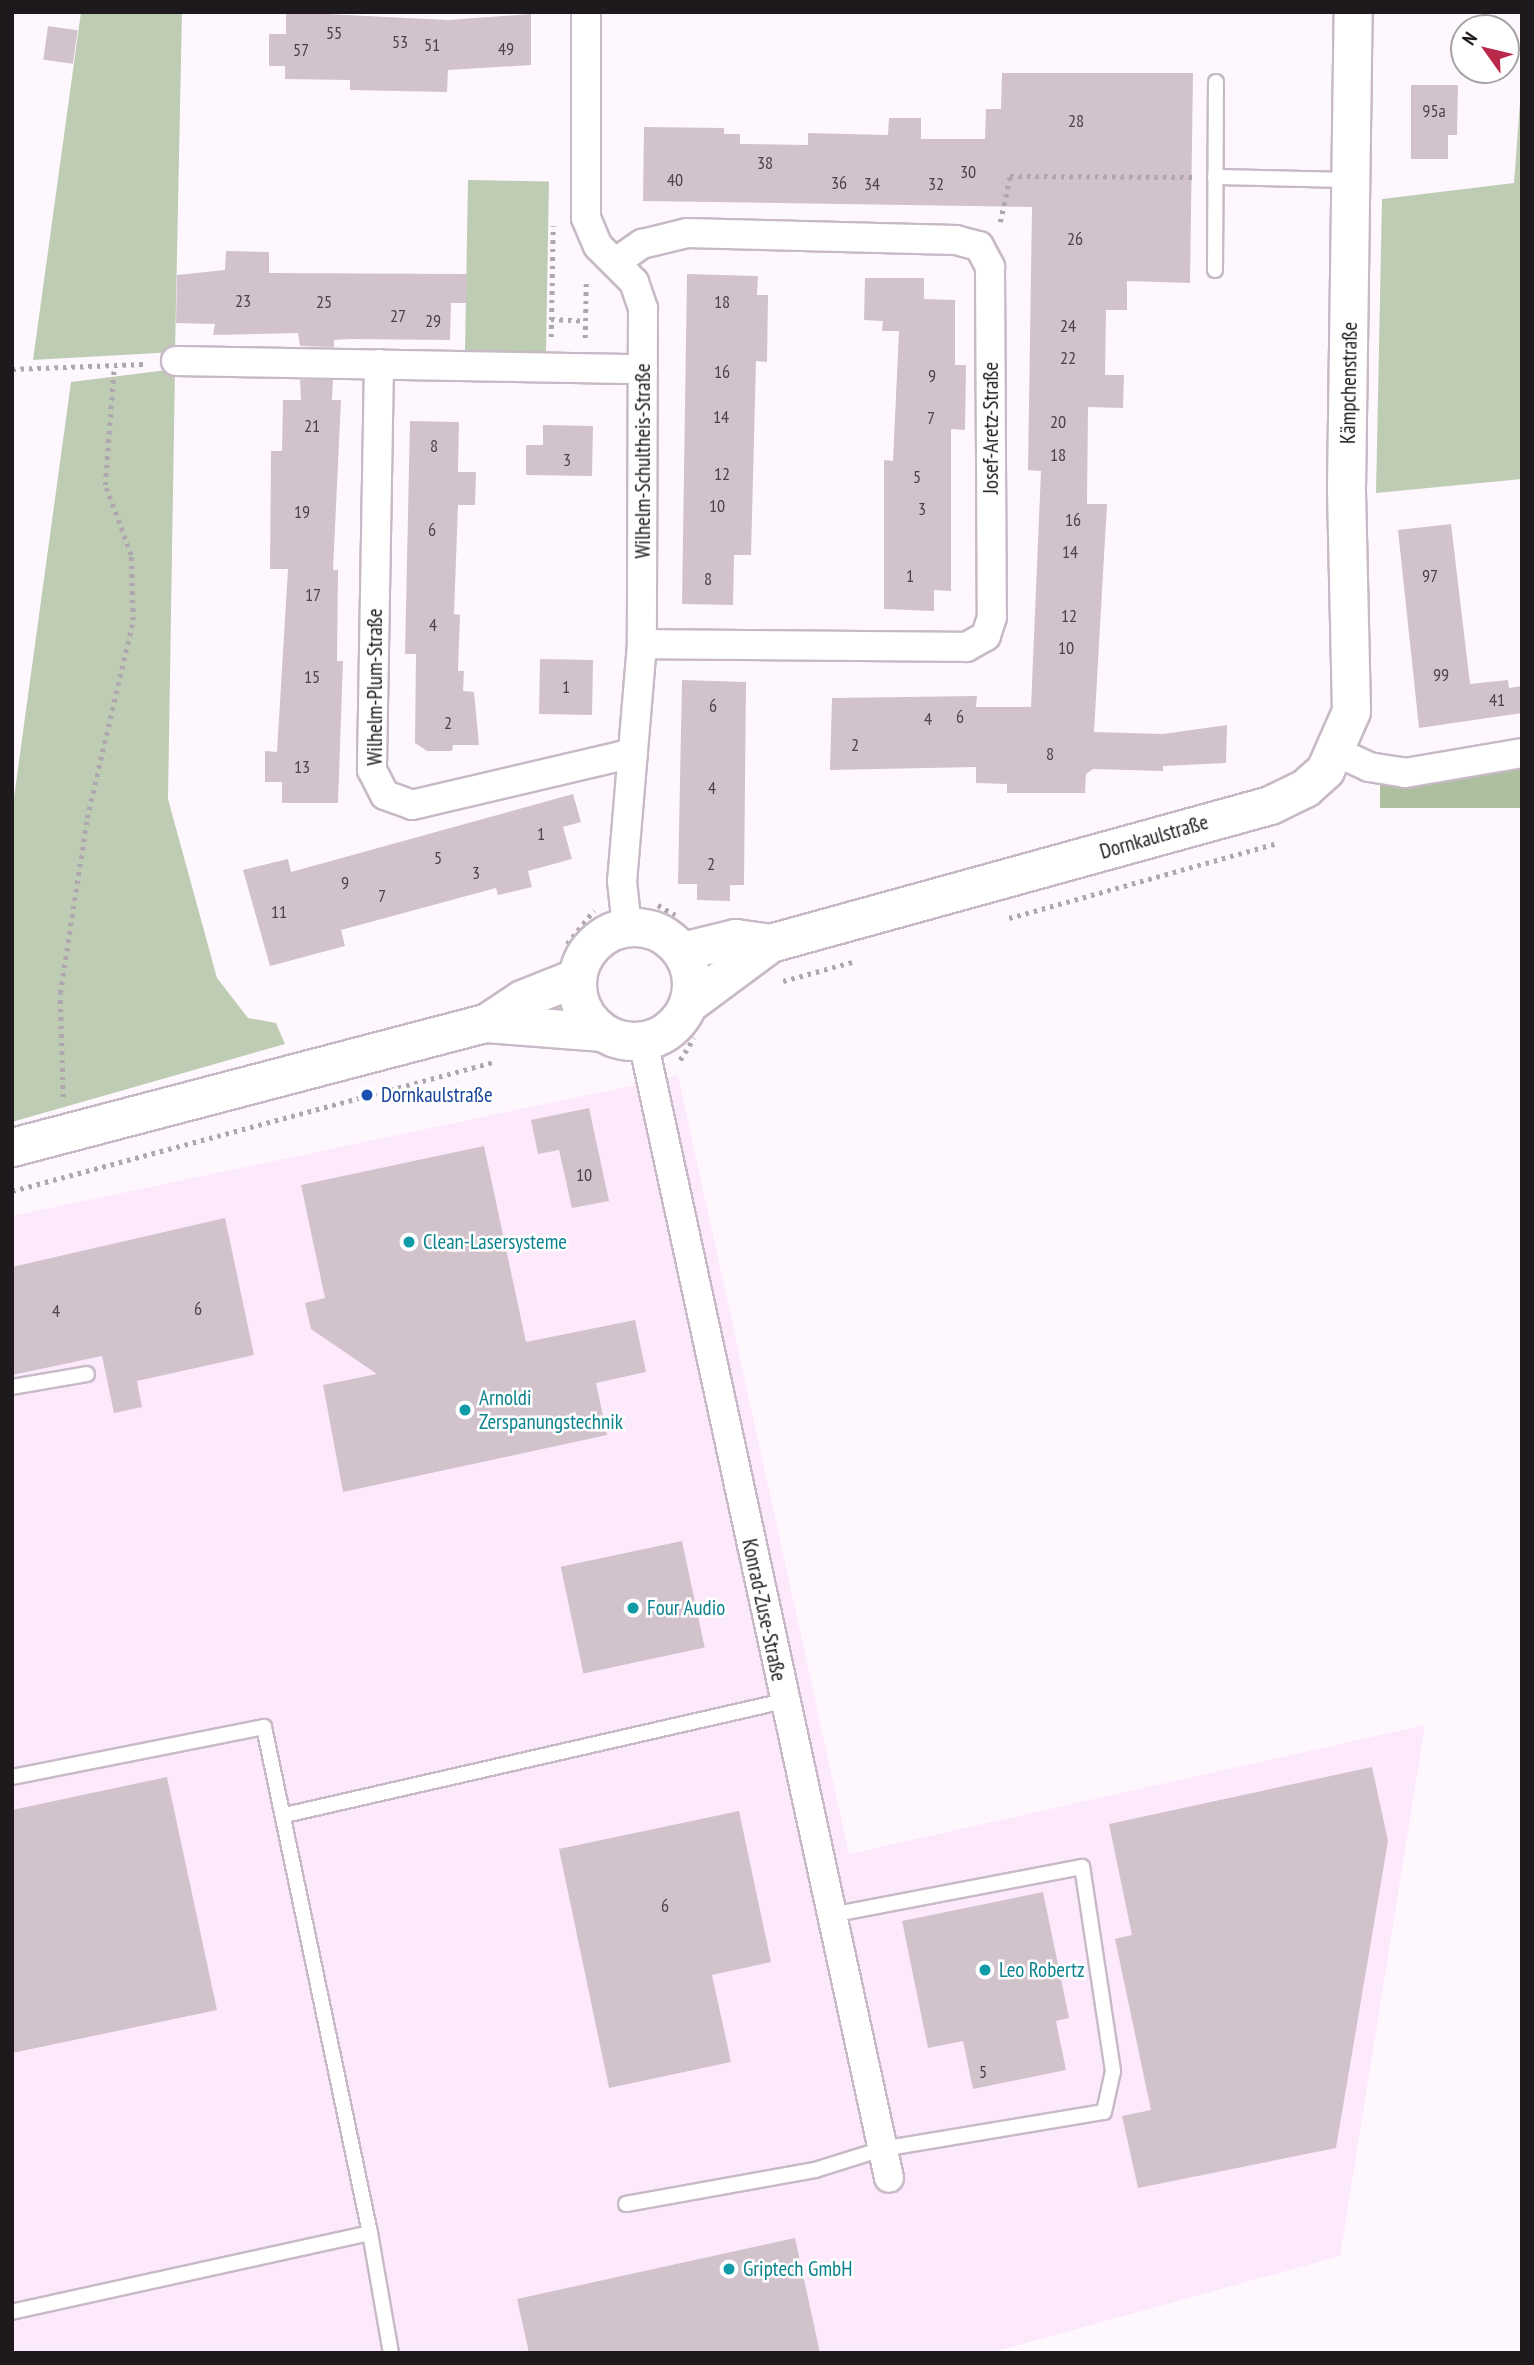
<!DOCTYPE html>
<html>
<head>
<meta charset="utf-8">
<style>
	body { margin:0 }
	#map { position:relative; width:1534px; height:2365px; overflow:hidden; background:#fef8fe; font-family:"PT Sans Narrow",sans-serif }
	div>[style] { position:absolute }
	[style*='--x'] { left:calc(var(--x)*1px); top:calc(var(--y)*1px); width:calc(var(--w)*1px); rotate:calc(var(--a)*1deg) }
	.built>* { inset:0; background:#fde9fc }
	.green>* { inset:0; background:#bfccb4; transform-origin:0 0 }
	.forest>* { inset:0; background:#adbf9e; transform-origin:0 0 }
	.building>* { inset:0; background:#d2c2cc; transform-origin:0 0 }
	.path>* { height:4.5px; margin-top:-2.25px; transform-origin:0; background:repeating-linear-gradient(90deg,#aea8ae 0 3.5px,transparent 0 8.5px) }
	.roads { filter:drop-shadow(2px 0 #c7bac6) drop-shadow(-2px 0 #c7bac6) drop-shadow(0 2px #c7bac6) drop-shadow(0 -2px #c7bac6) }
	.service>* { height:14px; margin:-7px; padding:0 7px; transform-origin:7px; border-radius:7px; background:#fff }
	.minor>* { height:28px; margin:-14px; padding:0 14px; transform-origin:14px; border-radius:14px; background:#fff }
	.tertiary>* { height:37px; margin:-18.5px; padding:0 18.5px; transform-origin:18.5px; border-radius:18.5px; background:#fff }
	.tertiary>.ring { margin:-18.5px; padding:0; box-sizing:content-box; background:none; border:37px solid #fff; border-radius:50% }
	.dots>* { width:19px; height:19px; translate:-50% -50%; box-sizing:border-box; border:4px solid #fff; border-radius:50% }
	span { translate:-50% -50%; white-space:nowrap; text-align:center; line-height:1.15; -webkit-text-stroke:5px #fff; paint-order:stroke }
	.number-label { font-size:18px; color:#4b4349 }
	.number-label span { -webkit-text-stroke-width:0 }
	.street-label { font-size:21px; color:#1e191d }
	.transit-label { font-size:21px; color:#164399 }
	.left { translate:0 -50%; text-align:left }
	.culture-label { font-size:21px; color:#0d838f }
	.frame { position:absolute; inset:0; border:14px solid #1e191d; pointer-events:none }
	.north { position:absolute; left:1450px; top:14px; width:70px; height:70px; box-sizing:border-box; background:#fff; border:2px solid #a5a3a5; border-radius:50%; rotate:304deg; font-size:19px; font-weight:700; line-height:28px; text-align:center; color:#1e191d }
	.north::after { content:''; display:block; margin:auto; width:24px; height:32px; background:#ba2949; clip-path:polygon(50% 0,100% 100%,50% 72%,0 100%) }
</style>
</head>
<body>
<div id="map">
	<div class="built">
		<div style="clip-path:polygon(678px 1076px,849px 1854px,1425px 1725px,1340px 2256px,990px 2353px,12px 2353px,12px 1216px)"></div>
	</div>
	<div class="green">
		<div style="clip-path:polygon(81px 12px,182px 12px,175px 352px,33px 360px)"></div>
		<div style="clip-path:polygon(1522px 74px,1522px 479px,1376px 493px,1382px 199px,1514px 183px)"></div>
		<div style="left:468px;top:180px;width:81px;height:177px;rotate:1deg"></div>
		<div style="clip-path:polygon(175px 369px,168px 799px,217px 978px,248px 1018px,276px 1023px,285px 1044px,12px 1122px,12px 812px,71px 382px)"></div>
	</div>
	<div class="forest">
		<div style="left:1522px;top:764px;width:44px;height:142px;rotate:90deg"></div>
	</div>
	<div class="building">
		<div style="clip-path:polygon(286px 12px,448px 20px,531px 14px,531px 65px,448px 70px,447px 92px,350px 90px,350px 80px,285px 79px,285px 66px,269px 66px,269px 34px,286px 34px)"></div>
		<div style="left:48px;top:26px;width:30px;height:34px;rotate:8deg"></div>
		<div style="clip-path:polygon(1002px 73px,1193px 73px,1190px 283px,1127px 281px,1127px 310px,1106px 310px,1105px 375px,1124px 375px,1123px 408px,1088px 407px,1087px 504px,1107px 504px,1094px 732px,1163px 734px,1227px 725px,1226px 763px,1163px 766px,1163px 771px,1093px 769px,1086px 774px,1085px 793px,1007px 793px,1007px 784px,976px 783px,976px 767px,830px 770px,832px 698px,977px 696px,976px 707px,1031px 707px,1041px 471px,1028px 470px,1032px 207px,643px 201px,644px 127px,724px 128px,724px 134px,740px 134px,740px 144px,808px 145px,808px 133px,888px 135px,889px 118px,921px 118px,921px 139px,985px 139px,986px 109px,1001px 109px)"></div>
		<div style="clip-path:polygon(1411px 85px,1458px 85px,1457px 135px,1448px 135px,1448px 159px,1411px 159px)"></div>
		<div style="clip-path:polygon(226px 251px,269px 252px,269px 273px,467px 274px,466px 303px,451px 303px,450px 340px,349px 339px,334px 340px,334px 347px,300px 346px,298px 333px,213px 335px,215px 324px,176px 323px,177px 275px,225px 270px)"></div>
		<div style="clip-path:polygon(687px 274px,758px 276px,757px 295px,768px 295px,767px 362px,756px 361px,751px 555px,734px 555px,733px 605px,682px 604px)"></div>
		<div style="clip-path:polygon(865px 278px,924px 278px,924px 299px,955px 300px,955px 365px,966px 365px,965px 430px,951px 429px,951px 591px,934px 590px,934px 611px,884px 609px,884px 460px,893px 461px,899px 331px,882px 331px,883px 321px,864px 320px)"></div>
		<div style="clip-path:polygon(300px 380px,333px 380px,332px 400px,341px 400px,333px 570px,338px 570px,337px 661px,343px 661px,338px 803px,282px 803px,282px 782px,265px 782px,265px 751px,277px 752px,288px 569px,270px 569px,271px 451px,282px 451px,283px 400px,301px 400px)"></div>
		<div style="clip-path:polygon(410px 421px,459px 422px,458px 472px,476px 472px,475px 505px,458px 505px,454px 614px,460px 615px,458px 671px,464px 671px,463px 691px,474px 692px,479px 745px,453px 745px,452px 751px,427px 751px,415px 743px,416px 654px,405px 654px)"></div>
		<div style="clip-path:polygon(543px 425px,593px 426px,592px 476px,526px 475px,526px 445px,543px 445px)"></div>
		<div style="clip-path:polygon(1451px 524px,1470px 684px,1508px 680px,1509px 688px,1522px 686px,1522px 713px,1419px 728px,1398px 530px)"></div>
		<div style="left:540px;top:659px;width:53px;height:55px;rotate:1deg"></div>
		<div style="clip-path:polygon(682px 680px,746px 682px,744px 885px,730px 885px,730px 901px,697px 900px,697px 884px,678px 884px)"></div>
		<div style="clip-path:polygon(573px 794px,581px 822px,563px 827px,572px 859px,528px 871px,532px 887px,498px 895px,496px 888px,341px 930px,345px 946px,270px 966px,243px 870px,288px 859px,291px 872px)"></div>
		<div style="clip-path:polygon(589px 1108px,609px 1201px,572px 1208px,559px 1150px,538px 1154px,531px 1120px)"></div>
		<div style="clip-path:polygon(484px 1146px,526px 1342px,635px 1320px,646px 1372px,596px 1383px,607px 1435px,343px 1492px,323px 1385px,377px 1374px,311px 1329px,305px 1303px,325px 1298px,301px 1185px)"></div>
		<div style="clip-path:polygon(225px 1218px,254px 1355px,137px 1381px,142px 1407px,114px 1413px,102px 1356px,12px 1375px,12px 1267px)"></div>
		<div style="left:682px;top:1541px;width:109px;height:124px;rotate:78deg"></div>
		<div style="clip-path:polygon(1372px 1767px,1388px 1841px,1336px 2148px,1138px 2188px,1122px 2116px,1151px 2110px,1115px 1939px,1132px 1935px,1109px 1824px)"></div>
		<div style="clip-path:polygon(167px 1777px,217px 2010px,12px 2053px,12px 1810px)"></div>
		<div style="clip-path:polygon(739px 1811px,771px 1962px,712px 1975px,731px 2062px,609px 2088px,559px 1849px)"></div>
		<div style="clip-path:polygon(1043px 1892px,1069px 2018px,1056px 2021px,1066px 2070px,973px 2089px,963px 2041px,928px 2048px,902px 1921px)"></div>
		<div style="clip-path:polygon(795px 2238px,820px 2353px,529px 2353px,517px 2299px)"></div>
	</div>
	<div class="path">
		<div style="--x:1000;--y:222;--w:47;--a:-77.7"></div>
		<div style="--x:1010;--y:176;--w:183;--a:0.3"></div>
		<div style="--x:551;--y:319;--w:34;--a:3"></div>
		<div style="--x:551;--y:337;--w:111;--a:-89"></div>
		<div style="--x:585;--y:338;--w:58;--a:-89"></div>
		<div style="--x:12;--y:369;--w:132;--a:-2.2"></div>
		<div style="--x:658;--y:905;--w:20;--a:30"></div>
		<div style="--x:1009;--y:918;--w:278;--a:-15.6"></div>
		<div style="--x:567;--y:944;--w:43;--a:-51.5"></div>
		<div style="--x:783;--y:981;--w:72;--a:-15.4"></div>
		<div style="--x:680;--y:1060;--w:26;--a:-58"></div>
		<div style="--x:63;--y:1097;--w:104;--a:-91.7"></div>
		<div style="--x:60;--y:993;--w:177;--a:-81.2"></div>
		<div style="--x:87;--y:818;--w:203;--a:-76.9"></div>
		<div style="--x:133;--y:620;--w:65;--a:-91.8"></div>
		<div style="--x:131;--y:555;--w:75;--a:-110.4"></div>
		<div style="--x:105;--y:485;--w:116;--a:-85.6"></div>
		<div style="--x:12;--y:1191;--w:500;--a:-15"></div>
	</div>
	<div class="roads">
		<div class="service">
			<div style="--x:1215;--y:177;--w:135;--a:1.3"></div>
			<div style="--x:1215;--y:270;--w:188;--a:-89.7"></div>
			<div style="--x:12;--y:1387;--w:76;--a:-9.8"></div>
			<div style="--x:12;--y:1777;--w:257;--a:-11.2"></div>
			<div style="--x:264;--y:1727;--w:517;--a:78.17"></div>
			<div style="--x:370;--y:2233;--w:367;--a:167.6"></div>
			<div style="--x:285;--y:1815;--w:512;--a:-12.87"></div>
			<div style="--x:626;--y:2204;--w:192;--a:-10.2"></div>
			<div style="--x:815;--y:2170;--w:70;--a:-17.4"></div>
			<div style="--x:882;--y:2149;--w:225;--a:-9.5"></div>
			<div style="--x:1104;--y:2112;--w:42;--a:-77.6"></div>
			<div style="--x:1113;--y:2071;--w:206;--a:-98.6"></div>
			<div style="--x:1082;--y:1867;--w:256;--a:169.2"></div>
			<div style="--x:370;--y:2233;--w:122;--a:80.1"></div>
		</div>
		<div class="minor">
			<div style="--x:586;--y:12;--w:206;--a:90"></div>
			<div style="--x:586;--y:218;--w:30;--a:67"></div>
			<div style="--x:598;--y:246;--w:51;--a:45"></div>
			<div style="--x:634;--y:282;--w:28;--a:71"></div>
			<div style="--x:643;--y:308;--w:336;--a:90.2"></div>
			<div style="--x:642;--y:644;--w:238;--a:94.8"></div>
			<div style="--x:622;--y:881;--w:46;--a:83.8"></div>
			<div style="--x:616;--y:262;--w:32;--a:-35"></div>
			<div style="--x:642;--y:244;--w:46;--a:-13.7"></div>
			<div style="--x:687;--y:233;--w:269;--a:1.5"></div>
			<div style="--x:956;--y:240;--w:24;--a:15"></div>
			<div style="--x:979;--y:246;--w:24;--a:62"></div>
			<div style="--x:990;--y:267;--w:350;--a:89.7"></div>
			<div style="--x:992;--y:617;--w:20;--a:108"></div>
			<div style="--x:986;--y:636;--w:23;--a:151"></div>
			<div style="--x:966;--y:647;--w:324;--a:-179.5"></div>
			<div style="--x:176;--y:361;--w:467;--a:1"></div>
			<div style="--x:379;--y:364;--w:406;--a:91"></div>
			<div style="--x:372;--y:770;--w:28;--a:63"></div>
			<div style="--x:385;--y:795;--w:29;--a:20"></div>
			<div style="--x:412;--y:805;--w:227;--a:-13.2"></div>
			<div style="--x:1337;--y:752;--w:35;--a:25"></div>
			<div style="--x:1369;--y:767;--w:36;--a:9"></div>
			<div style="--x:1405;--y:773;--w:119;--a:-9.7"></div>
			<div style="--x:643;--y:1041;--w:1163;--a:77.79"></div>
		</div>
		<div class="tertiary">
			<div class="ring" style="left:577px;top:927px;width:77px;height:77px"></div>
			<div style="--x:682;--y:951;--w:55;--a:-13.8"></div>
			<div style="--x:735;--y:938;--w:35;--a:8"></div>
			<div style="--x:770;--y:943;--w:519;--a:-15.43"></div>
			<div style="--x:1270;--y:805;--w:39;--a:-26"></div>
			<div style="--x:1305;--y:788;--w:27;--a:-42"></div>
			<div style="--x:1325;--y:770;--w:64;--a:-66.2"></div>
			<div style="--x:1351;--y:711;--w:222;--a:-91.3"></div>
			<div style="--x:1346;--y:489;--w:477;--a:-89.2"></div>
			<div style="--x:689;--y:1003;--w:101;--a:-36.5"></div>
			<div style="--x:486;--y:1023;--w:117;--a:4.4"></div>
			<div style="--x:12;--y:1147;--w:490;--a:-14.7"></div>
			<div style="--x:486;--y:1023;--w:43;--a:-33.7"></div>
			<div style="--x:522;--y:999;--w:59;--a:-21.8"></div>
		</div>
	</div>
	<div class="dots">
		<div style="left:367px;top:1095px;background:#1a4fb4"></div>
		<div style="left:409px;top:1242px;background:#0f9aa8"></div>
		<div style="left:465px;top:1410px;background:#0f9aa8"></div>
		<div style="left:633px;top:1608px;background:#0f9aa8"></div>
		<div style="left:985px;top:1970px;background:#0f9aa8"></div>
		<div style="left:729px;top:2269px;background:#0f9aa8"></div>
	</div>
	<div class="number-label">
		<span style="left:334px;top:33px">55</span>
		<span style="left:400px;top:42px">53</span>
		<span style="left:432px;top:45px">51</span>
		<span style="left:506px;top:49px">49</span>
		<span style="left:301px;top:50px">57</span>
		<span style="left:1434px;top:111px">95a</span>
		<span style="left:1076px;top:121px">28</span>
		<span style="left:765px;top:163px">38</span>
		<span style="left:968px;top:172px">30</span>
		<span style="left:675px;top:180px">40</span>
		<span style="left:839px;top:183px">36</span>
		<span style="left:872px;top:184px">34</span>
		<span style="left:936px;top:184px">32</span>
		<span style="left:1075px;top:239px">26</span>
		<span style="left:243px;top:301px">23</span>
		<span style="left:324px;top:302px">25</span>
		<span style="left:722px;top:302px">18</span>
		<span style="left:398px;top:316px">27</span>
		<span style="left:433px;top:321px">29</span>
		<span style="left:1068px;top:326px">24</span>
		<span style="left:1068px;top:358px">22</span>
		<span style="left:722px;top:372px">16</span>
		<span style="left:932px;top:376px">9</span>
		<span style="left:721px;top:417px">14</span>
		<span style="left:931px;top:418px">7</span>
		<span style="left:1058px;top:422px">20</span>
		<span style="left:312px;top:426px">21</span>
		<span style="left:434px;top:446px">8</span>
		<span style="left:1058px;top:455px">18</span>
		<span style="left:567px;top:460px">3</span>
		<span style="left:722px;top:474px">12</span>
		<span style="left:917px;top:477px">5</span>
		<span style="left:717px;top:506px">10</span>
		<span style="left:922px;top:509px">3</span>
		<span style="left:302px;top:512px">19</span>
		<span style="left:1073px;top:520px">16</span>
		<span style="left:432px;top:530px">6</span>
		<span style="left:1070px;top:552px">14</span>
		<span style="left:910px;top:576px">1</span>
		<span style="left:1430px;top:576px">97</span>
		<span style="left:708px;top:579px">8</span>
		<span style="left:313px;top:595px">17</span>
		<span style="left:1069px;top:616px">12</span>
		<span style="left:433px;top:625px">4</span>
		<span style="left:1066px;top:648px">10</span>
		<span style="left:1441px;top:675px">99</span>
		<span style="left:312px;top:677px">15</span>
		<span style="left:566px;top:687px">1</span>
		<span style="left:1497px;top:700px">41</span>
		<span style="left:713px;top:706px">6</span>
		<span style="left:960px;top:717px">6</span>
		<span style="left:928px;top:719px">4</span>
		<span style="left:448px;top:723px">2</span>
		<span style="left:855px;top:745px">2</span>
		<span style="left:1050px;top:754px">8</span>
		<span style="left:302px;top:767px">13</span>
		<span style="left:712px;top:788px">4</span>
		<span style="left:541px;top:834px">1</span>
		<span style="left:438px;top:858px">5</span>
		<span style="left:711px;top:864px">2</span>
		<span style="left:476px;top:873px">3</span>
		<span style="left:345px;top:883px">9</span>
		<span style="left:382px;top:896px">7</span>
		<span style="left:279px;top:912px">11</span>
		<span style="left:584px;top:1175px">10</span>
		<span style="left:198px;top:1309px">6</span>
		<span style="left:56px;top:1311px">4</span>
		<span style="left:665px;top:1906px">6</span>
		<span style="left:983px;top:2072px">5</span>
	</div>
	<div class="street-label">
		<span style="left:1349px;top:383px;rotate:-89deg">Kämpchenstraße</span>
		<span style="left:991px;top:428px;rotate:-90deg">Josef-Aretz-Straße</span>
		<span style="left:643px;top:461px;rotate:-90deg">Wilhelm-Schultheis-Straße</span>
		<span style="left:375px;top:687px;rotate:-90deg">Wilhelm-Plum-Straße</span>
		<span style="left:1154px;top:837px;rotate:-16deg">Dornkaulstraße</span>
		<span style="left:764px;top:1610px;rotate:78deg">Konrad-Zuse-Straße</span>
	</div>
	<div class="transit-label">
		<span class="left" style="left:381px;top:1095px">Dornkaulstraße</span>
	</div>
	<div class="culture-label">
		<span class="left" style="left:423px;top:1242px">Clean-Lasersysteme</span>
		<span class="left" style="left:479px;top:1410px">Arnoldi<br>Zerspanungstechnik</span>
		<span class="left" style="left:647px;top:1608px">Four Audio</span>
		<span class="left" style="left:999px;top:1970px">Leo Robertz</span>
		<span class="left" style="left:743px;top:2269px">Griptech GmbH</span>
	</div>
	<div class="frame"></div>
	<div class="north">N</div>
</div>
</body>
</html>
